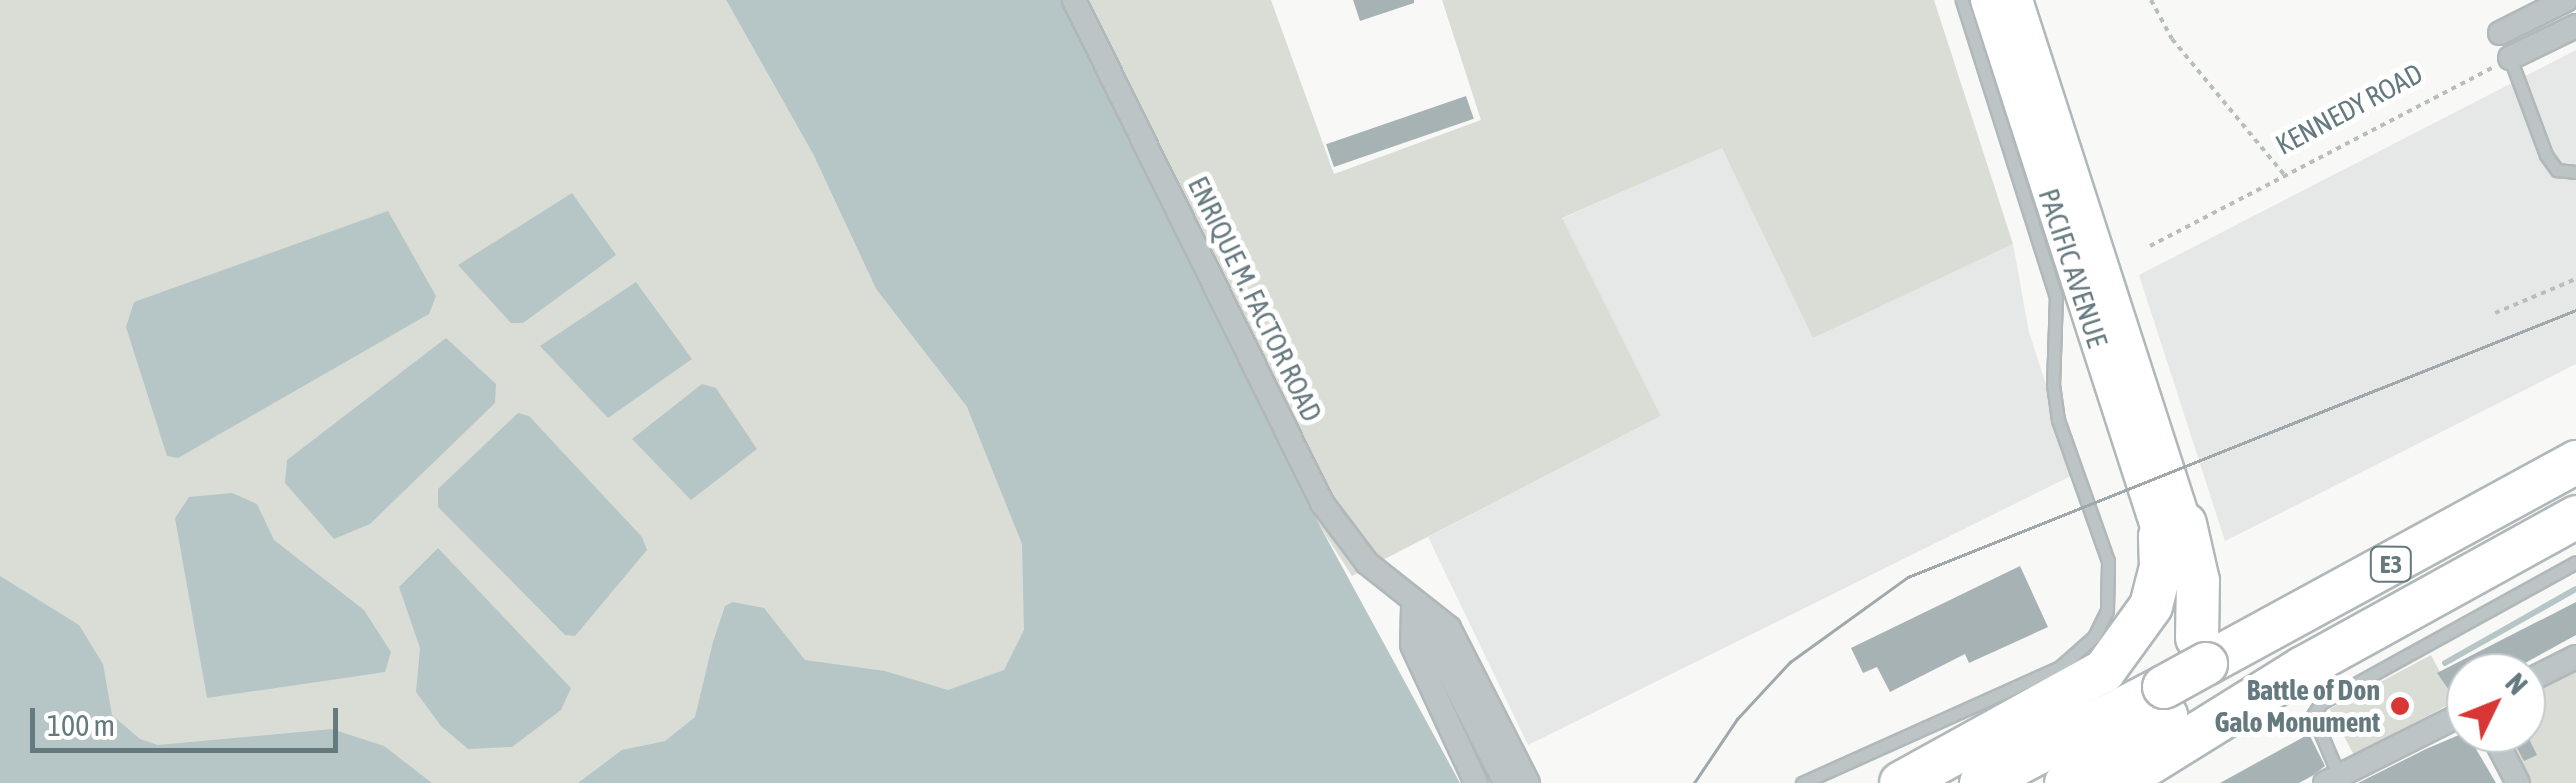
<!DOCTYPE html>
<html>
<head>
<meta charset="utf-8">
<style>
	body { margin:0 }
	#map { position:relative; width:2576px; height:783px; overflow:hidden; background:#f8f8f6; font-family:"Asap Condensed",sans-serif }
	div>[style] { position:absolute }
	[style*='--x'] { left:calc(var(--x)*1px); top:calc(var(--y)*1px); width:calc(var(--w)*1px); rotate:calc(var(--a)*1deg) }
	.built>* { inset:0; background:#e6e8e7 }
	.green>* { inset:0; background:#daddd5; transform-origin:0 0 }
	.water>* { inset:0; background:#b6c6c7 }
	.stream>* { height:6px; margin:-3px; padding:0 3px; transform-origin:3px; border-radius:3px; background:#b6c6c7 }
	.building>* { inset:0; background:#a7b2b5; transform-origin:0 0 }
	.path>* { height:4px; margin-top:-2px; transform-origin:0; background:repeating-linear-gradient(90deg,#b8bdbe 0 5px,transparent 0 10px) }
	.roads { filter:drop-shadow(2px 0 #b0b8ba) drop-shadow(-2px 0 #b0b8ba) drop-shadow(0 2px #b0b8ba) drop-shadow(0 -2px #b0b8ba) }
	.service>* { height:11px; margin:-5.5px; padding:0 5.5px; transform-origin:5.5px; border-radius:5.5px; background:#bdc4c5 }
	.minor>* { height:22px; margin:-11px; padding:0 11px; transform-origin:11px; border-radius:11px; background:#bdc4c5 }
	.secondary>* { height:32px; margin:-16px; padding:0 16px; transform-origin:16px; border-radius:16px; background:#fff }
	.motorway>* { height:42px; margin:-21px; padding:0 21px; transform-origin:21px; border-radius:21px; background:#fff }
	.tram>* { height:2.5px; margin:-1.25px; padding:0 1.25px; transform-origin:1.25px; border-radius:1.25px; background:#9fa9ac }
	.bridges { filter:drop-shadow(2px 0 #b1b7b9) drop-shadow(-2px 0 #b1b7b9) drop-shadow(0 2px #b1b7b9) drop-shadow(0 -2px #b1b7b9) }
	.motorway-bridge>* { height:42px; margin:-21px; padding:0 21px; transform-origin:21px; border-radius:21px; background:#fff }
	.dots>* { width:28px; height:28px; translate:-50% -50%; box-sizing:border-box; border:5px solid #fff; border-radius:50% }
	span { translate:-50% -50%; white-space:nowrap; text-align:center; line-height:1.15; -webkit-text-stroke:10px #fff; paint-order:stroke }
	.shield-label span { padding:2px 8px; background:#fff; border:2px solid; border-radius:8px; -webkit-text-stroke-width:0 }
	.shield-label { font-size:25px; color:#657a7f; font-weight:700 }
	.street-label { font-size:28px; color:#657a7f }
	.poi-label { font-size:28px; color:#657a7f; font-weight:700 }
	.right { translate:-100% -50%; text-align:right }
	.north { position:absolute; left:2446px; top:653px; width:100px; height:100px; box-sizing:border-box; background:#fff; border:2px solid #c1cacc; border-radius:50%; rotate:47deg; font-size:28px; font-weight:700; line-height:40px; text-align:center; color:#657a7f }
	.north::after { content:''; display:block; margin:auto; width:35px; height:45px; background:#d83736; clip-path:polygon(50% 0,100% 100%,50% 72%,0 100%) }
	.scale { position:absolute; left:30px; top:708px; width:308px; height:45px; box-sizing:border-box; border:5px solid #657a7f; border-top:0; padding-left:12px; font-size:30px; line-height:35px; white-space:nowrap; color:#657a7f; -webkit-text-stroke:8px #fff; paint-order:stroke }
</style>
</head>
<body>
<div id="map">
	<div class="built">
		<div style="clip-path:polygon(2576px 50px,2576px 364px,2225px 541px,2139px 275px)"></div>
		<div style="clip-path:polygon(1722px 147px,1813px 337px,2013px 244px,2029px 332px,2075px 474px,1528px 745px,1428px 537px,1661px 416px,1561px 219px)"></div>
	</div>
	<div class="green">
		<div style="clip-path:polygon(0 0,726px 0,813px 154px,876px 289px,967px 407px,1079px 638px,946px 783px,0 783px)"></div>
		<div style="clip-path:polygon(1063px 0,1271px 0,1334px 174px,1481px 120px,1442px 0,1934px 0,2013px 244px,1813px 338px,1722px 148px,1562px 218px,1661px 416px,1352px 576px,1321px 528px)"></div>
		<div style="left:2431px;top:655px;width:52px;height:115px;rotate:62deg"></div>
		<div style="clip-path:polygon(2576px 666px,2576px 783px,2524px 783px,2499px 733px,2526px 733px,2526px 692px)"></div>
	</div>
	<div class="water">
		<div style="clip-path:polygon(726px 0,1063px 0,1321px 528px,1460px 783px,578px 783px,622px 750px,665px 741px,695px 717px,713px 642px,725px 606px,733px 602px,764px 608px,805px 660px,885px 671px,948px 690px,1004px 670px,1024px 630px,1022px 544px,967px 407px,876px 289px,813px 154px)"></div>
		<div style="clip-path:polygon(572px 193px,616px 255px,523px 323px,511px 323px,458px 265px)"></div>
		<div style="clip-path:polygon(388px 211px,436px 296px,429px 314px,178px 458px,167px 456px,126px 327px,134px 302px)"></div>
		<div style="clip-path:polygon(636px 282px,692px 359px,608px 418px,540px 346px)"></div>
		<div style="clip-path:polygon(446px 338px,496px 384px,495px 403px,370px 524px,334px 539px,285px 483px,287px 460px)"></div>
		<div style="clip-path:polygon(702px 384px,716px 388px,757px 449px,691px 500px,632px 439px)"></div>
		<div style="clip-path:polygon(518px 413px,529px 416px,642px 537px,647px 550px,575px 636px,565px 635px,438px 507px,438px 489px)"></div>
		<div style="clip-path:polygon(232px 493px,257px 504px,274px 540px,364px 610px,391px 652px,385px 672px,207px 698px,175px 518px,189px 497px)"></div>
		<div style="clip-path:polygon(438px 548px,571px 688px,561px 710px,512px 747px,468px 749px,441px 726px,416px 692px,420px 648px,399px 587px)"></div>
		<div style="clip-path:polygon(0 576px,79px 625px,103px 664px,112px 715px,140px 739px,158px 745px,332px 729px,384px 746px,432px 783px,0 783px)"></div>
	</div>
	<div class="stream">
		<div style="--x:2445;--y:663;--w:150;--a:-29.5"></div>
	</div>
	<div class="building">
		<div style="clip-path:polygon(1353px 0,1414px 0,1414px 3px,1360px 21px)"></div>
		<div style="left:1466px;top:96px;width:24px;height:148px;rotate:71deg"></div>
		<div style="clip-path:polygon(2020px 566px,2048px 627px,1969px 663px,1965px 654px,1890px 692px,1877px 667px,1863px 673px,1851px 648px)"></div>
		<div style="clip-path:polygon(2576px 602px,2576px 635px,2507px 673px,2466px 673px,2466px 697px,2456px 700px,2437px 673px)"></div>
		<div style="clip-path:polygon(2466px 732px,2496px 783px,2358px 783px,2426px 749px)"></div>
		<div style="clip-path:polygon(2509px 733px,2526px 733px,2537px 755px,2524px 761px)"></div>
		<div style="clip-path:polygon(2309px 734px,2325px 766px,2312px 776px,2299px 783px,2220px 783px)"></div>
	</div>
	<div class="path">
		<div style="--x:2151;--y:0;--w:44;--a:61.7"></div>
		<div style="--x:2172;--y:39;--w:179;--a:50.4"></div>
		<div style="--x:2150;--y:246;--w:386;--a:-27.5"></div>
		<div style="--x:2495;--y:313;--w:88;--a:-22.8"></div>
	</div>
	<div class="roads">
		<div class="service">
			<div style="--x:2510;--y:58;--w:103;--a:69.6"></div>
			<div style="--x:2546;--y:155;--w:19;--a:54"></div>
			<div style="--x:2557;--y:170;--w:19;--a:6"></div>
			<div style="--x:2339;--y:776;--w:66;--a:-113.1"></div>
			<div style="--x:2313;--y:715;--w:14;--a:-56"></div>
			<div style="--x:2321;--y:703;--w:291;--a:-28.9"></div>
			<div style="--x:1802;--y:783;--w:283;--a:-24.2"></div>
			<div style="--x:2060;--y:667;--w:45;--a:-41.4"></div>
			<div style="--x:2094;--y:637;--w:30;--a:-64"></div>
			<div style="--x:2107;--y:610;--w:49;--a:-88.8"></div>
			<div style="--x:2108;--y:561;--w:150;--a:-109.5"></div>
			<div style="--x:2058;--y:420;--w:34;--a:-98"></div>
			<div style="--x:2053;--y:386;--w:89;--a:-88.1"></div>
			<div style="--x:2056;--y:297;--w:312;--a:-107.6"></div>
		</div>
		<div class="minor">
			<div style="--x:1074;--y:0;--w:561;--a:63.75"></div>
			<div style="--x:1322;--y:503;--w:75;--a:53.1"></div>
			<div style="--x:1367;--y:563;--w:105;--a:38.4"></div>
			<div style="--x:1449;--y:628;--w:174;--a:63"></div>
			<div style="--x:2500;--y:33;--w:74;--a:-26.6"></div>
			<div style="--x:2510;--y:58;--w:73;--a:-25.9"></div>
			<div style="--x:1413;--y:606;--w:39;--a:91"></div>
			<div style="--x:1412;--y:645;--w:152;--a:65.1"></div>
			<div style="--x:1415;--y:606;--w:199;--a:63"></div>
			<div style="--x:2526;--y:682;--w:56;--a:-26.6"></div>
			<div style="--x:2492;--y:733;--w:56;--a:62.5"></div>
			<div style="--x:2325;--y:783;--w:158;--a:-26.7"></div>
		</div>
		<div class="secondary">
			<div style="--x:1987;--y:0;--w:563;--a:72.11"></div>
			<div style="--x:2016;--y:0;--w:551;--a:72.12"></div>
		</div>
		<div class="motorway">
			<div style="--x:2185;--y:524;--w:58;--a:77.2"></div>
			<div style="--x:2198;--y:581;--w:57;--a:91"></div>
			<div style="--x:2206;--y:664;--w:422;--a:-28.6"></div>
			<div style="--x:1901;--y:783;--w:232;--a:-28.9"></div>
			<div style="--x:2104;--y:671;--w:80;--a:-54.1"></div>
			<div style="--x:2151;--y:606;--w:40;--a:-75.6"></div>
			<div style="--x:2161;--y:567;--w:31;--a:-92"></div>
			<div style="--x:1981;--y:783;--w:207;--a:-27.7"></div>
			<div style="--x:2066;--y:783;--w:89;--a:-29.7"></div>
			<div style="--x:2143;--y:739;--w:33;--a:-45"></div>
			<div style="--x:2118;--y:783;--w:218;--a:-31.9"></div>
			<div style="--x:2303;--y:668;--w:312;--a:-28.9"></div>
		</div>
	</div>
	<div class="tram">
		<div style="--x:1694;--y:783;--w:77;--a:-56.1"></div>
		<div style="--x:1737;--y:719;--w:78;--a:-47.1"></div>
		<div style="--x:1790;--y:662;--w:145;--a:-35.8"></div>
		<div style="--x:1908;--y:577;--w:719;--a:-21.79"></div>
	</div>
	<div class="bridges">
		<div class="motorway-bridge">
			<div style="--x:2164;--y:687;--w:48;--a:-28.7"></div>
		</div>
	</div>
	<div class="dots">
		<div style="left:2400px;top:706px;background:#d83736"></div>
	</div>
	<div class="shield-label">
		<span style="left:2391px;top:564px">E3</span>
	</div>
	<div class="street-label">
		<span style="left:2349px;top:109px;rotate:-28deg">KENNEDY ROAD</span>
		<span style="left:2073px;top:268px;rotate:72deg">PACIFIC AVENUE</span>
		<span style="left:1255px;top:299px;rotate:64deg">ENRIQUE M. FACTOR ROAD</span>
	</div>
	<div class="poi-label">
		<span class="right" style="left:2380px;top:706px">Battle of Don<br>Galo Monument</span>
	</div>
	<div class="north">N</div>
	<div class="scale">100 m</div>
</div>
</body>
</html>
